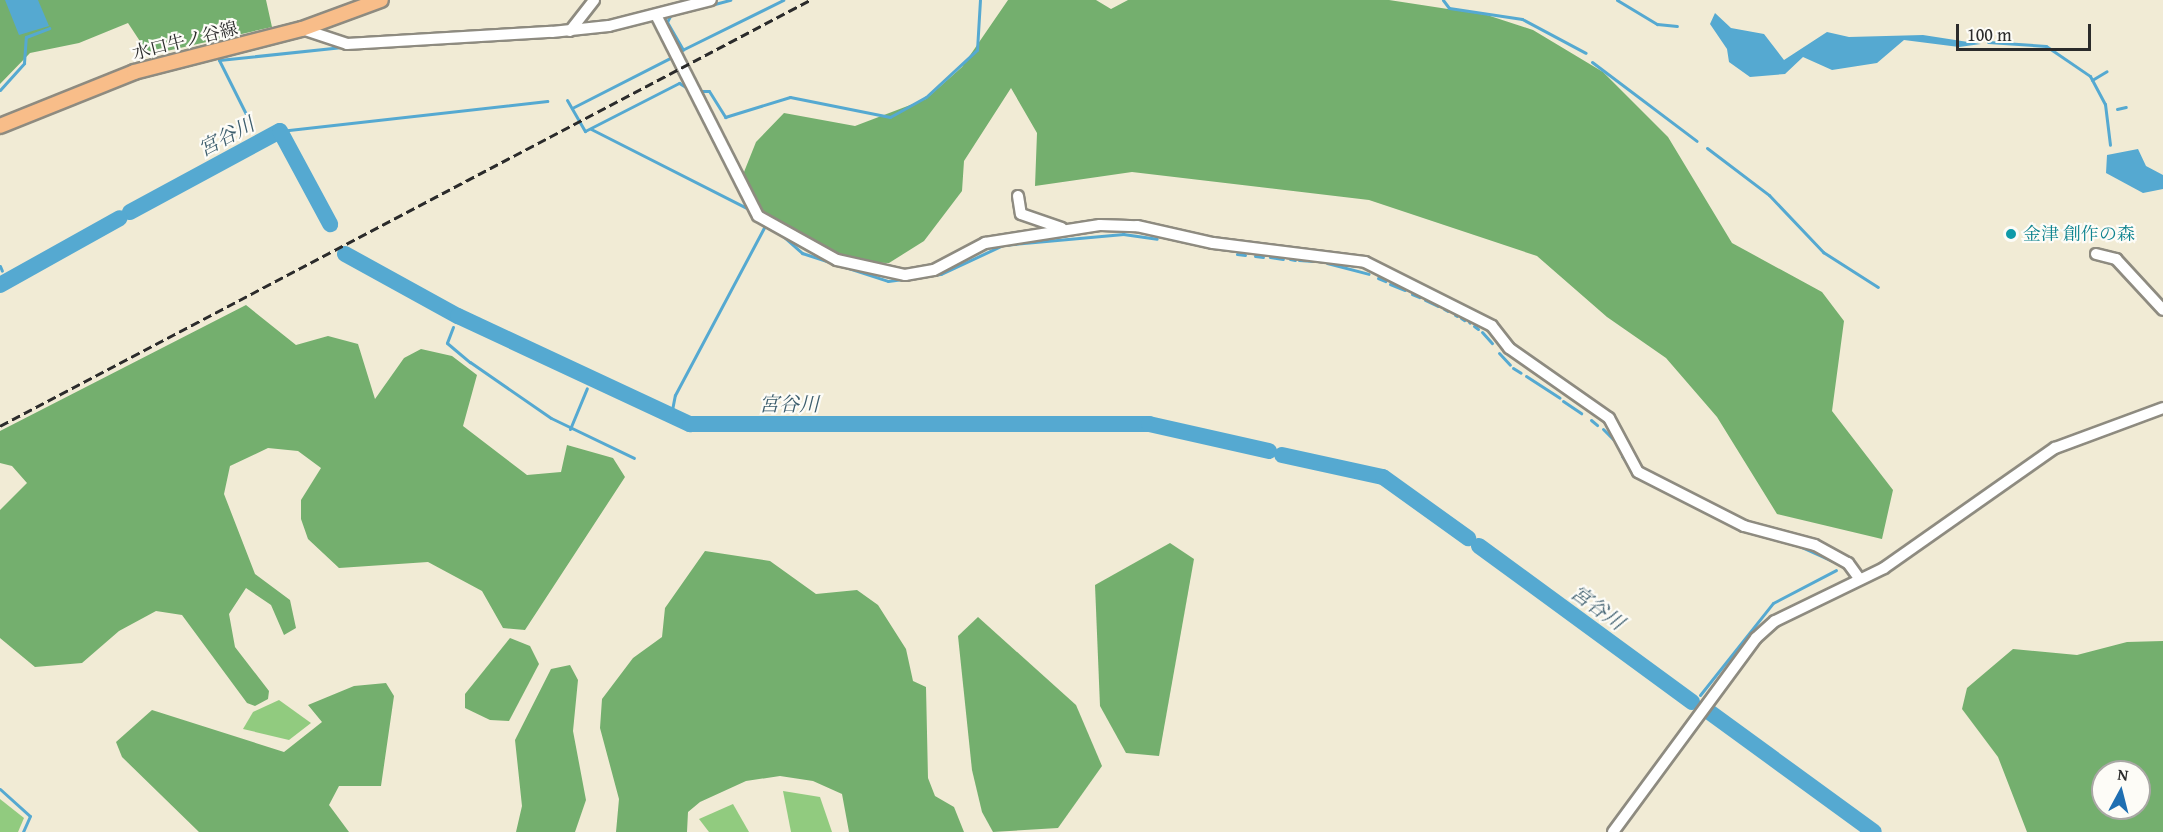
<!DOCTYPE html>
<html>
<head>
<meta charset="utf-8">
<style>
	body { margin:0 }
	#map { position:relative; width:2163px; height:832px; overflow:hidden; background:#f1ebd5; font-family:"Gentium Book Plus","Noto Serif JP",serif }
	div>[style] { position:absolute }
	[style*='--x'] { left:calc(var(--x)*1px); top:calc(var(--y)*1px); width:calc(var(--w)*1px); rotate:calc(var(--a)*1deg) }
	.green>* { inset:0; background:#91cb7f }
	.forest>* { inset:0; background:#74af6e }
	.water>* { inset:0; background:#55a9d1 }
	.stream>* { height:3px; margin:-1.5px; padding:0 1.5px; transform-origin:1.5px; border-radius:1.5px; background:#55a9d1 }
	.river>* { height:16px; margin:-8px; padding:0 8px; transform-origin:8px; border-radius:8px; background:#55a9d1 }
	.roads { filter:drop-shadow(2px 0 #8e8b80) drop-shadow(-2px 0 #8e8b80) drop-shadow(0 2px #8e8b80) drop-shadow(0 -2px #8e8b80) }
	.minor>* { height:10px; margin:-5px; padding:0 5px; transform-origin:5px; border-radius:5px; background:#fff }
	.major>* { height:14px; margin:-7px; padding:0 7px; transform-origin:7px; border-radius:7px; background:#f8bd89 }
	.rail>* { height:3px; margin-top:-1.5px; transform-origin:0; background:repeating-linear-gradient(90deg,#2b2b2b 0 9px,transparent 0 13.5px) }
	.dots>* { width:16px; height:16px; translate:-50% -50%; box-sizing:border-box; border:3px solid #fdfcf7; border-radius:50% }
	span { translate:-50% -50%; white-space:nowrap; text-align:center; line-height:1.15; -webkit-text-stroke:4.5px #fdfcf7; paint-order:stroke }
	.street-label { font-size:18px; color:#2b2b2b }
	.culture-label { font-size:18px; color:#0d838f }
	.left { translate:0 -50%; text-align:left }
	.water-label { font-size:20px; color:#3c5d6d; font-style:italic }
	.north { position:absolute; left:2091px; top:760px; width:60px; height:60px; box-sizing:border-box; background:#fdfcf7; border:2px solid #a9a8a5; border-radius:50%; rotate:7deg; font-size:16px; font-weight:700; line-height:24px; text-align:center; color:#2b2b2b }
	.north::after { content:''; display:block; margin:auto; width:21px; height:27px; background:#1f6fb2; clip-path:polygon(50% 0,100% 100%,50% 72%,0 100%) }
	.scale { position:absolute; left:1956px; top:24px; width:135px; height:27px; box-sizing:border-box; border:3px solid #2b2b2b; border-top:0; padding-left:8px; font-size:18px; line-height:21px; white-space:nowrap; color:#2b2b2b; -webkit-text-stroke:4px #fdfcf7; paint-order:stroke }
</style>
</head>
<body>
<div id="map">
	<div class="green">
		<div style="clip-path:polygon(279px 700px,311px 723px,289px 740px,243px 729px,253px 712px)"></div>
		<div style="clip-path:polygon(783px 791px,820px 797px,832px 832px,791px 832px)"></div>
		<div style="clip-path:polygon(0 799px,24px 818px,18px 832px,0 832px)"></div>
		<div style="clip-path:polygon(733px 804px,749px 832px,709px 832px,699px 819px)"></div>
	</div>
	<div class="forest">
		<div style="clip-path:polygon(0 0,266px 0,272px 27px,149px 55px,128px 23px,79px 43px,30px 53px,0 84px)"></div>
		<div style="clip-path:polygon(1008px 0,1096px 0,1111px 9px,1128px 0,1389px 0,1487px 15px,1533px 30px,1603px 72px,1668px 137px,1732px 243px,1822px 292px,1844px 321px,1832px 411px,1893px 490px,1882px 539px,1777px 514px,1717px 417px,1666px 358px,1607px 317px,1537px 256px,1369px 200px,1132px 172px,1035px 186px,1037px 133px,1011px 88px,964px 161px,962px 191px,924px 241px,889px 263px,850px 262px,764px 212px,742px 177px,756px 142px,784px 113px,855px 126px,926px 99px,962px 67px)"></div>
		<div style="clip-path:polygon(246px 305px,296px 345px,328px 336px,358px 344px,375px 399px,404px 358px,421px 349px,452px 356px,477px 375px,463px 426px,527px 475px,561px 472px,567px 445px,613px 458px,625px 477px,525px 630px,503px 628px,482px 591px,428px 562px,339px 568px,308px 539px,301px 519px,301px 500px,321px 468px,298px 451px,268px 448px,230px 466px,224px 494px,255px 574px,290px 600px,296px 628px,284px 635px,271px 605px,246px 588px,229px 614px,235px 647px,269px 691px,268px 699px,255px 706px,247px 703px,182px 615px,156px 611px,119px 631px,82px 663px,35px 667px,0 638px,0 510px,27px 483px,12px 466px,0 463px,0 431px)"></div>
		<div style="clip-path:polygon(1170px 543px,1194px 559px,1159px 756px,1126px 753px,1100px 706px,1095px 585px)"></div>
		<div style="clip-path:polygon(705px 551px,770px 561px,816px 594px,857px 590px,878px 605px,906px 649px,913px 681px,926px 687px,928px 778px,935px 796px,954px 807px,964px 832px,849px 832px,842px 794px,813px 781px,780px 776px,746px 781px,700px 802px,688px 812px,687px 832px,616px 832px,619px 799px,600px 728px,602px 699px,633px 658px,662px 637px,665px 608px)"></div>
		<div style="clip-path:polygon(978px 617px,1076px 705px,1102px 766px,1058px 828px,993px 832px,982px 812px,972px 770px,958px 636px)"></div>
		<div style="clip-path:polygon(510px 638px,530px 646px,539px 664px,509px 721px,490px 720px,465px 708px,465px 694px)"></div>
		<div style="clip-path:polygon(evenodd,2163px 641px,2163px 832px,2027px 832px,1998px 757px,1962px 709px,1967px 688px,2013px 649px,2077px 655px,2127px 642px,2163px 641px,2103px 772px,2139px 772px,2139px 808px,2103px 808px,2103px 772px)"></div>
		<div style="clip-path:polygon(570px 665px,578px 680px,573px 731px,586px 800px,575px 832px,516px 832px,522px 806px,515px 740px,551px 669px)"></div>
		<div style="clip-path:polygon(386px 683px,394px 696px,381px 786px,339px 786px,329px 805px,349px 832px,199px 832px,122px 757px,116px 742px,152px 710px,284px 752px,322px 722px,308px 705px,354px 686px)"></div>
	</div>
	<div class="water">
		<div style="clip-path:polygon(5px 0,38px 0,49px 26px,19px 35px)"></div>
		<div style="clip-path:polygon(1715px 13px,1731px 28px,1764px 34px,1784px 60px,1827px 32px,1849px 37px,1923px 35px,1981px 44px,1959px 47px,1904px 40px,1877px 63px,1832px 70px,1803px 57px,1785px 74px,1750px 77px,1729px 62px,1727px 49px,1710px 24px)"></div>
		<div style="clip-path:polygon(2138px 149px,2146px 166px,2163px 175px,2163px 189px,2143px 193px,2106px 173px,2107px 155px)"></div>
	</div>
	<div class="stream">
		<div style="--x:1443;--y:0;--w:10;--a:53"></div>
		<div style="--x:1449;--y:8;--w:74;--a:8.6"></div>
		<div style="--x:1522;--y:19;--w:72;--a:28"></div>
		<div style="--x:1617;--y:0;--w:47;--a:31"></div>
		<div style="--x:1657;--y:24;--w:20;--a:6"></div>
		<div style="--x:711;--y:5;--w:20;--a:-15"></div>
		<div style="--x:670;--y:16;--w:7;--a:117"></div>
		<div style="--x:667;--y:22;--w:32;--a:60"></div>
		<div style="--x:1988;--y:42;--w:58;--a:3.9"></div>
		<div style="--x:2046;--y:46;--w:53;--a:34.3"></div>
		<div style="--x:2090;--y:76;--w:32;--a:62"></div>
		<div style="--x:2105;--y:104;--w:41;--a:83"></div>
		<div style="--x:682;--y:50;--w:113;--a:-26.3"></div>
		<div style="--x:1592;--y:62;--w:131;--a:37"></div>
		<div style="--x:137;--y:64;--w:77;--a:-14.2"></div>
		<div style="--x:2092;--y:80;--w:17;--a:-31"></div>
		<div style="--x:0;--y:90;--w:36;--a:-48"></div>
		<div style="--x:24;--y:63;--w:26;--a:-86"></div>
		<div style="--x:26;--y:37;--w:25;--a:-21"></div>
		<div style="--x:698;--y:91;--w:11;--a:0"></div>
		<div style="--x:709;--y:91;--w:31;--a:58"></div>
		<div style="--x:725;--y:117;--w:68;--a:-17.1"></div>
		<div style="--x:790;--y:97;--w:102;--a:11.3"></div>
		<div style="--x:890;--y:117;--w:41;--a:-29.1"></div>
		<div style="--x:926;--y:97;--w:69;--a:-42.7"></div>
		<div style="--x:977;--y:50;--w:50;--a:-86.6"></div>
		<div style="--x:567;--y:100;--w:36;--a:60"></div>
		<div style="--x:585;--y:131;--w:106;--a:-27.1"></div>
		<div style="--x:679;--y:83;--w:12;--a:31"></div>
		<div style="--x:572;--y:108;--w:112;--a:-27"></div>
		<div style="--x:2117;--y:109;--w:9;--a:-13"></div>
		<div style="--x:4;--y:117;--w:77;--a:-22.2"></div>
		<div style="--x:253;--y:128;--w:76;--a:-116.6"></div>
		<div style="--x:219;--y:60;--w:124;--a:-6"></div>
		<div style="--x:591;--y:129;--w:177;--a:26.9"></div>
		<div style="--x:280;--y:131;--w:269;--a:-6.4"></div>
		<div style="--x:1707;--y:148;--w:78;--a:37.2"></div>
		<div style="--x:1769;--y:195;--w:79;--a:46.5"></div>
		<div style="--x:1823;--y:252;--w:65;--a:32.5"></div>
		<div style="--x:1237;--y:254;--w:8;--a:7"></div>
		<div style="--x:1255;--y:256;--w:8;--a:7"></div>
		<div style="--x:1270;--y:257;--w:13;--a:9"></div>
		<div style="--x:1290;--y:259;--w:5;--a:11"></div>
		<div style="--x:1299;--y:260;--w:14;--a:4"></div>
		<div style="--x:1327;--y:263;--w:43;--a:14.7"></div>
		<div style="--x:0;--y:266;--w:5;--a:68"></div>
		<div style="--x:1378;--y:278;--w:8;--a:23"></div>
		<div style="--x:1390;--y:284;--w:16;--a:22"></div>
		<div style="--x:1412;--y:294;--w:8;--a:23"></div>
		<div style="--x:1425;--y:300;--w:14;--a:25"></div>
		<div style="--x:1444;--y:309;--w:4;--a:27"></div>
		<div style="--x:1455;--y:315;--w:2;--a:27"></div>
		<div style="--x:1461;--y:318;--w:4;--a:34"></div>
		<div style="--x:1469;--y:322;--w:1;--a:45"></div>
		<div style="--x:1474;--y:326;--w:5;--a:37"></div>
		<div style="--x:453;--y:327;--w:17;--a:111"></div>
		<div style="--x:447;--y:343;--w:30;--a:40"></div>
		<div style="--x:470;--y:362;--w:98;--a:34.7"></div>
		<div style="--x:551;--y:418;--w:92;--a:25.7"></div>
		<div style="--x:1482;--y:332;--w:15;--a:48"></div>
		<div style="--x:1499;--y:353;--w:16;--a:47"></div>
		<div style="--x:1513;--y:368;--w:9;--a:32"></div>
		<div style="--x:1526;--y:376;--w:40;--a:32.9"></div>
		<div style="--x:1563;--y:401;--w:22;--a:34"></div>
		<div style="--x:671;--y:415;--w:20;--a:-79"></div>
		<div style="--x:675;--y:395;--w:196;--a:-62"></div>
		<div style="--x:767;--y:222;--w:47;--a:41.5"></div>
		<div style="--x:802;--y:253;--w:90;--a:18"></div>
		<div style="--x:888;--y:281;--w:53;--a:-7.5"></div>
		<div style="--x:941;--y:274;--w:68;--a:-25.1"></div>
		<div style="--x:1003;--y:245;--w:121;--a:-5.2"></div>
		<div style="--x:1123;--y:234;--w:34;--a:8"></div>
		<div style="--x:1591;--y:420;--w:8;--a:40"></div>
		<div style="--x:570;--y:429;--w:44;--a:-67.5"></div>
		<div style="--x:1603;--y:429;--w:14;--a:45"></div>
		<div style="--x:1622;--y:456;--w:9;--a:54"></div>
		<div style="--x:1799;--y:546;--w:37;--a:24"></div>
		<div style="--x:1700;--y:695;--w:117;--a:-51.6"></div>
		<div style="--x:1773;--y:603;--w:71;--a:-27.6"></div>
		<div style="--x:0;--y:789;--w:40;--a:42"></div>
		<div style="--x:30;--y:816;--w:17;--a:114"></div>
	</div>
	<div class="river">
		<div style="--x:130;--y:212;--w:170;--a:-28.4"></div>
		<div style="--x:280;--y:131;--w:106;--a:61.7"></div>
		<div style="--x:345;--y:254;--w:129;--a:28.8"></div>
		<div style="--x:458;--y:316;--w:256;--a:25"></div>
		<div style="--x:690;--y:424;--w:459;--a:0"></div>
		<div style="--x:1149;--y:424;--w:123;--a:12.7"></div>
		<div style="--x:0;--y:285;--w:137;--a:-29.2"></div>
		<div style="--x:1282;--y:455;--w:103;--a:12.3"></div>
		<div style="--x:1383;--y:477;--w:105;--a:35.7"></div>
		<div style="--x:1479;--y:546;--w:264;--a:36.2"></div>
		<div style="--x:1708;--y:711;--w:205;--a:36.1"></div>
	</div>
	<div class="roads">
		<div class="minor">
			<div style="--x:656;--y:15;--w:225;--a:63.1"></div>
			<div style="--x:758;--y:216;--w:90;--a:29.1"></div>
			<div style="--x:837;--y:260;--w:70;--a:12.4"></div>
			<div style="--x:905;--y:275;--w:29;--a:-10"></div>
			<div style="--x:934;--y:270;--w:58;--a:-27.9"></div>
			<div style="--x:985;--y:243;--w:116;--a:-8.9"></div>
			<div style="--x:1100;--y:225;--w:37;--a:2"></div>
			<div style="--x:1137;--y:226;--w:78;--a:12.6"></div>
			<div style="--x:1213;--y:243;--w:153;--a:7.1"></div>
			<div style="--x:1365;--y:262;--w:142;--a:26.7"></div>
			<div style="--x:1492;--y:326;--w:28;--a:52"></div>
			<div style="--x:1509;--y:348;--w:122;--a:35"></div>
			<div style="--x:1609;--y:418;--w:61;--a:61.8"></div>
			<div style="--x:1638;--y:472;--w:119;--a:27"></div>
			<div style="--x:1744;--y:526;--w:73;--a:15"></div>
			<div style="--x:1815;--y:545;--w:38;--a:29"></div>
			<div style="--x:1848;--y:563;--w:19;--a:54"></div>
			<div style="--x:302;--y:29;--w:47;--a:18.4"></div>
			<div style="--x:347;--y:44;--w:205;--a:-3.4"></div>
			<div style="--x:552;--y:32;--w:57;--a:-6"></div>
			<div style="--x:609;--y:26;--w:105;--a:-14.3"></div>
			<div style="--x:570;--y:31;--w:39;--a:-52"></div>
			<div style="--x:1018;--y:196;--w:18;--a:81"></div>
			<div style="--x:1021;--y:214;--w:43;--a:18.9"></div>
			<div style="--x:2096;--y:254;--w:21;--a:14"></div>
			<div style="--x:2116;--y:259;--w:69;--a:47.3"></div>
			<div style="--x:1613;--y:832;--w:241;--a:-53.6"></div>
			<div style="--x:1756;--y:638;--w:25;--a:-42"></div>
			<div style="--x:1775;--y:621;--w:121;--a:-25.9"></div>
			<div style="--x:1884;--y:568;--w:209;--a:-35.1"></div>
			<div style="--x:2055;--y:448;--w:115;--a:-20.3"></div>
		</div>
		<div class="major">
			<div style="--x:0;--y:126;--w:144;--a:-21.9"></div>
			<div style="--x:134;--y:72;--w:173;--a:-14.4"></div>
			<div style="--x:302;--y:29;--w:84;--a:-20.2"></div>
		</div>
	</div>
	<div class="rail">
		<div style="--x:0;--y:426;--w:915;--a:-27.74"></div>
	</div>
	<div class="dots">
		<div style="left:2011px;top:234px;background:#0f9aa8"></div>
	</div>
	<div class="street-label">
		<span style="left:185px;top:41px;rotate:-14deg">水口牛ノ谷線</span>
	</div>
	<div class="culture-label">
		<span class="left" style="left:2023px;top:234px">金津 創作の森</span>
	</div>
	<div class="water-label">
		<span style="left:226px;top:136px;rotate:-28deg">宮谷川</span>
		<span style="left:789px;top:403px">宮谷川</span>
		<span style="left:1598px;top:607px;rotate:36deg">宮谷川</span>
	</div>
	<div class="north">N</div>
	<div class="scale">100 m</div>
</div>
</body>
</html>
